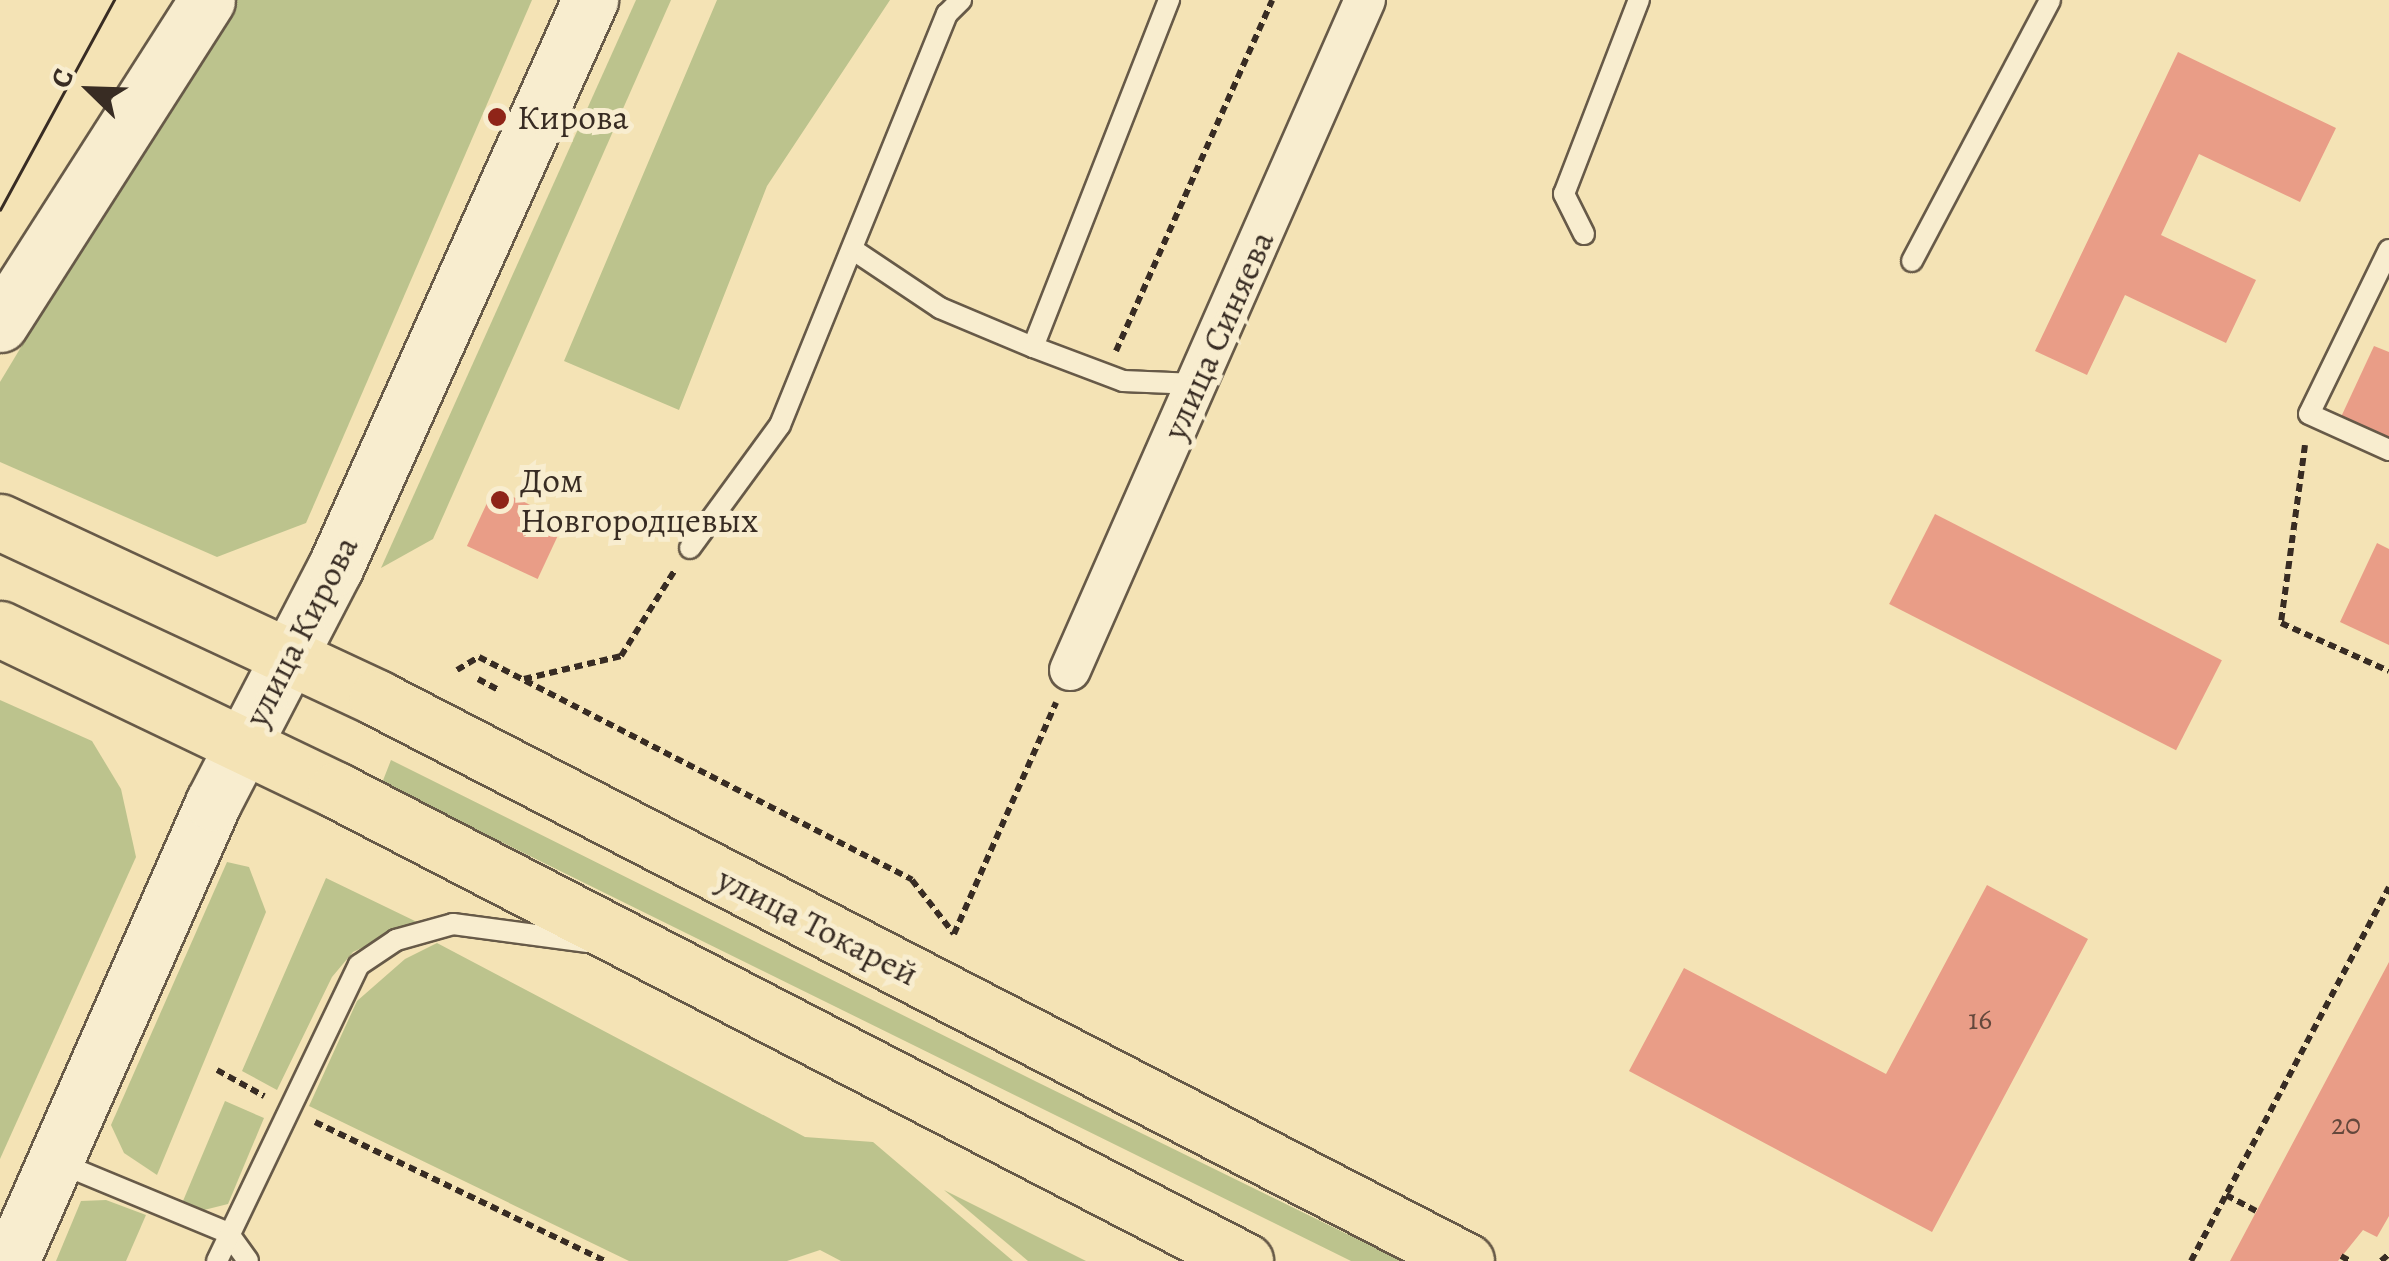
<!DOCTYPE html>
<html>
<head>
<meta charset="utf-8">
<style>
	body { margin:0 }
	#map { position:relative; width:2389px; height:1261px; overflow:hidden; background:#f4e3b5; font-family:Alegreya,serif }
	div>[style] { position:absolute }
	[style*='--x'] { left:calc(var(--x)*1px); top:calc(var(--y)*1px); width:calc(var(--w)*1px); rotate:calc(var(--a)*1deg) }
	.green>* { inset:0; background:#bcc38d }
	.building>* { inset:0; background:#e99d87; transform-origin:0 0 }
	.path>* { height:6px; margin-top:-3px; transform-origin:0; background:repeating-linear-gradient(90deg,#382c23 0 8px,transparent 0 13px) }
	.roads { filter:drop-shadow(2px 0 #675a48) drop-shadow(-2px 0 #675a48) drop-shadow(0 2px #675a48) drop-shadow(0 -2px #675a48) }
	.lane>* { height:20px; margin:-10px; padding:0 10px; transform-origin:10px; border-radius:10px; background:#f8edcf }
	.street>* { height:40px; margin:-20px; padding:0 20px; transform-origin:20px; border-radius:20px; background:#f8edcf }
	.secondary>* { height:55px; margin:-27.5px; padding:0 27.5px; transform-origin:27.5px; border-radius:27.5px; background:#f8edcf }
	.primary>* { height:55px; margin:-27.5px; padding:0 27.5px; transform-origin:27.5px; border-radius:27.5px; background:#f4e3b5 }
	.tram>* { height:2.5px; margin:-1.25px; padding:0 1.25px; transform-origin:1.25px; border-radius:1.25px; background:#382c23 }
	.dots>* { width:28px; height:28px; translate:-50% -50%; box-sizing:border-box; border:5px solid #f8edcf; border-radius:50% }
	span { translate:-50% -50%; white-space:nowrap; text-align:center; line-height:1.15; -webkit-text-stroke:10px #f8edcf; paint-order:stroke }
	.number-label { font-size:30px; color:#64483c }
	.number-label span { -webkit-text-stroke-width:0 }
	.poi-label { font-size:35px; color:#382c23 }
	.left { translate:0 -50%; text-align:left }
	.street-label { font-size:35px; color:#382c23 }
	.north { position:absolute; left:40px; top:40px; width:100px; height:100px; -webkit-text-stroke:8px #f8edcf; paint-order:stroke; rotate:293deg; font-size:28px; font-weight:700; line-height:40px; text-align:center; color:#382c23 }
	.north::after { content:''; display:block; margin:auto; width:35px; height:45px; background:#382c23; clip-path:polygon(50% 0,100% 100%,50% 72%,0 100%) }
</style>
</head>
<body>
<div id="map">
	<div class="green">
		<div style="clip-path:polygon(230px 0,532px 0,306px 523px,217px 557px,0 462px,0 382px)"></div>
		<div style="clip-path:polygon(636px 0,671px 0,433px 539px,381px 568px)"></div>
		<div style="clip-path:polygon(717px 0,890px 0,767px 186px,679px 410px,564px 361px)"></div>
		<div style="clip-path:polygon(0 700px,92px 741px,121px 789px,136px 857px,0 1159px)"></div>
		<div style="clip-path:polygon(391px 760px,1037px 1082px,1402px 1261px,1351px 1261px,382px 783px)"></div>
		<div style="clip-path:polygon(227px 862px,249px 867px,266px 912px,157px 1175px,124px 1153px,111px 1125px)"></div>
		<div style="clip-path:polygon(326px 878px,417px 922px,353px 952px,332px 977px,277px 1090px,242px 1071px)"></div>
		<div style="clip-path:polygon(437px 943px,805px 1137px,873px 1142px,1013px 1261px,841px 1261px,820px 1250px,787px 1261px,629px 1261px,309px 1106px,357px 1001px,405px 959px)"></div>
		<div style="clip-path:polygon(225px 1101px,264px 1118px,228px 1204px,204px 1210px,183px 1201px)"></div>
		<div style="clip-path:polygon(944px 1190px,1086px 1261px,1028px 1261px)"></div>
		<div style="clip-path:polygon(106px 1200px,146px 1215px,126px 1261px,56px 1261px,81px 1201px)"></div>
	</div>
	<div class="building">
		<div style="clip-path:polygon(2178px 52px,2336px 128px,2300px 202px,2199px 154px,2161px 235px,2256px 280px,2226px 343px,2125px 295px,2087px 375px,2035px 351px)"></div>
		<div style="clip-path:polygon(2374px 346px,2389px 352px,2389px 440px,2341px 417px)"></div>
		<div style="left:494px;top:488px;width:78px;height:64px;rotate:25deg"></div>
		<div style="left:1935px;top:514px;width:322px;height:101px;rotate:27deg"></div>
		<div style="clip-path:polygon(2377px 543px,2389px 549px,2389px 645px,2340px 622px)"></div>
		<div style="clip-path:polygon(1987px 885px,2088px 939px,1932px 1232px,1629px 1071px,1684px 968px,1886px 1074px)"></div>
		<div style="clip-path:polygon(2389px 962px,2389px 1216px,2377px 1237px,2363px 1230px,2338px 1261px,2230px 1261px)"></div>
	</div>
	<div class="path">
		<div style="--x:1116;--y:351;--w:384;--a:-66"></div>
		<div style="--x:2305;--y:445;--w:180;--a:97.7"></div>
		<div style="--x:2281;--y:623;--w:118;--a:24"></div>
		<div style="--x:457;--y:670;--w:26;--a:-31"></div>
		<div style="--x:479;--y:657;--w:487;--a:27.2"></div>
		<div style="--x:912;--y:880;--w:68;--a:52.1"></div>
		<div style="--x:954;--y:934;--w:253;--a:-66.2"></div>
		<div style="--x:478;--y:679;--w:24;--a:28"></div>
		<div style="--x:524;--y:679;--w:100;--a:-13.3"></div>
		<div style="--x:621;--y:656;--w:102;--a:-57.9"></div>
		<div style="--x:217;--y:1070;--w:54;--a:29"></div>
		<div style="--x:315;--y:1122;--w:322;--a:25.6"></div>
		<div style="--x:2226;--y:1195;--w:34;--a:28"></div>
		<div style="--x:2341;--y:1256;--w:10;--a:29"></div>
		<div style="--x:2191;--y:1261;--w:423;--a:-62.1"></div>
		<div style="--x:2381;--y:1261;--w:11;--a:-41"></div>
	</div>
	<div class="roads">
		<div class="lane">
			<div style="--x:1584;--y:234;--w:45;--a:-116.6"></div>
			<div style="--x:1564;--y:194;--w:208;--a:-68.9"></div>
			<div style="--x:852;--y:249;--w:106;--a:33.8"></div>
			<div style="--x:940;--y:308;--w:101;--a:22.8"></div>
			<div style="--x:1033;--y:347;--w:96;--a:20.7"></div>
			<div style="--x:1123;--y:381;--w:73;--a:2.4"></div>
			<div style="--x:2389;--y:250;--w:182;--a:116"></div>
			<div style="--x:2309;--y:414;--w:88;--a:24.2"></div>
			<div style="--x:1912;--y:261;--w:295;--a:-62.1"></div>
			<div style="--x:1033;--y:347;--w:373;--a:-68.6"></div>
			<div style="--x:690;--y:548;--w:152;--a:-53.8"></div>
			<div style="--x:780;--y:425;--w:444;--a:-67.9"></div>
			<div style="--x:947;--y:14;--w:20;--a:-45"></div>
			<div style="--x:57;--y:1162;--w:185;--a:22.5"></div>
			<div style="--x:228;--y:1233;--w:34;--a:54"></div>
			<div style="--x:217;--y:1261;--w:328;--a:-64.4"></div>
			<div style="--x:359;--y:965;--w:45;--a:-34"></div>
			<div style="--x:396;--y:940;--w:59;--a:-15.7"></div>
			<div style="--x:453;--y:924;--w:136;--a:7.6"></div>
		</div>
		<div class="street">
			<div style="--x:1070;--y:670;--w:732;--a:-66.24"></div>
		</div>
		<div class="secondary">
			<div style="--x:0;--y:324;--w:384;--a:-57.4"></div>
			<div style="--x:11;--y:1261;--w:501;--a:-66.2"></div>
			<div style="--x:213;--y:803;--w:265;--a:-62.6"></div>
			<div style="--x:335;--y:568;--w:623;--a:-65.82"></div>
		</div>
		<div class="primary">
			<div style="--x:0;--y:522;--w:416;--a:25"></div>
			<div style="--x:377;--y:698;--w:1226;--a:27.34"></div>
			<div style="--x:0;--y:629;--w:373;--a:25.6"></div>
			<div style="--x:336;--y:790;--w:1024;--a:27.39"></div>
		</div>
	</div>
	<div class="tram">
		<div style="--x:0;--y:210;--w:239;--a:-61.5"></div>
	</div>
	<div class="dots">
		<div style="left:497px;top:117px;background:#8f2418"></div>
		<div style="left:500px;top:500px;background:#8f2418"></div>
	</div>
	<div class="number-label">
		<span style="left:1980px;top:1019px">16</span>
		<span style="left:2346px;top:1124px">20</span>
	</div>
	<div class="poi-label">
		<span class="left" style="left:517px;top:117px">Кирова</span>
		<span class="left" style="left:520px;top:500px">Дом<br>Новгородцевых</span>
	</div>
	<div class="street-label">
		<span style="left:1218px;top:335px;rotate:-66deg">улица Синяева</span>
		<span style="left:301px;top:631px;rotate:-63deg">улица Кирова</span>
		<span style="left:818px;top:926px;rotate:27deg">улица Токарей</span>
	</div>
	<div class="north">С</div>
</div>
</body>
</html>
